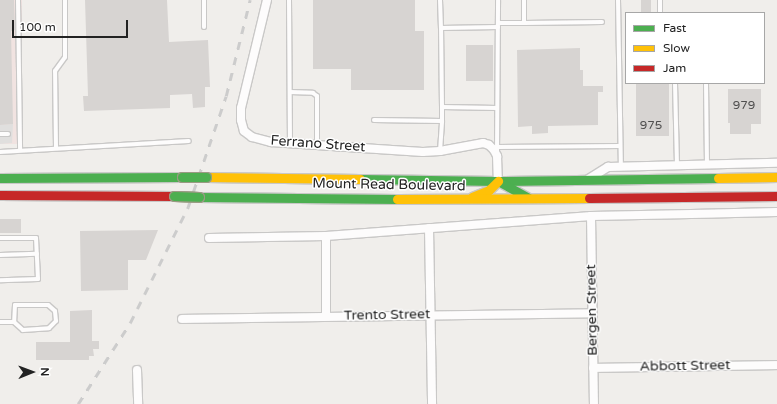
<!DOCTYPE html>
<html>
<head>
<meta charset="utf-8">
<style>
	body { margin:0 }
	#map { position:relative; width:777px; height:404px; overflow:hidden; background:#f0eeeb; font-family:"Varela Round",sans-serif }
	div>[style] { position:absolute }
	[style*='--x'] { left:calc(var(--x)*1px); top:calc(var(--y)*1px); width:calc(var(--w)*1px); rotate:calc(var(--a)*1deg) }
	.commercial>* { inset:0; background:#f1e3e1; transform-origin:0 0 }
	.parking>* { inset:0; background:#e0dfde }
	.building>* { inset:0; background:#d7d4d2; transform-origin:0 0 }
	.roads { filter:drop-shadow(1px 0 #c9c8c7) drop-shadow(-1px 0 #c9c8c7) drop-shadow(0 1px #c9c8c7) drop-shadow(0 -1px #c9c8c7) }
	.lane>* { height:4px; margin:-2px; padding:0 2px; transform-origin:2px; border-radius:2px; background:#fdfcfc }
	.street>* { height:8px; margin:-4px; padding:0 4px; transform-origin:4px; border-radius:4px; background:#fdfcfc }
	.fast>* { height:9px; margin:-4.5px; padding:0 4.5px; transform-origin:4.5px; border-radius:4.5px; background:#4caf50 }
	.slow>* { height:9px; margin:-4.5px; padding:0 4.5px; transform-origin:4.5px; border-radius:4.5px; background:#ffc107 }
	.jam>* { height:9px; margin:-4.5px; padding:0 4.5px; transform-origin:4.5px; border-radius:4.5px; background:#c62828 }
	.rail>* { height:2.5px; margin-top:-1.25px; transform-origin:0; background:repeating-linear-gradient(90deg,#ccc 0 8px,transparent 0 16px) }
	.bridges { filter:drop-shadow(1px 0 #999a82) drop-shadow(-1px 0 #999a82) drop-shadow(0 1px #999a82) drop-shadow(0 -1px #999a82) }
	.fast-bridge>* { height:9px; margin:-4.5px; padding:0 4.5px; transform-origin:4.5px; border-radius:4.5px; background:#4caf50 }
	span { translate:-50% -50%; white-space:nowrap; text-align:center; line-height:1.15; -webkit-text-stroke:3px #fff; paint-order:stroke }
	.number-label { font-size:12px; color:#4f4e4e }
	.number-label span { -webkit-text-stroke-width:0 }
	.street-label { font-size:14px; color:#222 }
	.legend { position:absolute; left:625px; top:12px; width:140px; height:72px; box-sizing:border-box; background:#fff; border:1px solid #a7a7a7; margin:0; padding:5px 7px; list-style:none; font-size:12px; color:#222 }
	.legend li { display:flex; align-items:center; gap:8px; height:20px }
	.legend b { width:20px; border:1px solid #a7a7a7 }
	.north { position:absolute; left:12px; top:352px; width:40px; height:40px; -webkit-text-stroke:3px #fff; paint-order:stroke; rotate:89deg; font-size:11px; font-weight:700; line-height:16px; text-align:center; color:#222 }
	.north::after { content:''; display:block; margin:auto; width:14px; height:18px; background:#222; clip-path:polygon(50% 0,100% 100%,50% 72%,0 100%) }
	.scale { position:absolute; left:12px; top:20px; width:116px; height:18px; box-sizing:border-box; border:2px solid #222; border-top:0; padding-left:5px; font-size:12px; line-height:14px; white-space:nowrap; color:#222; -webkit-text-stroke:3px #fff; paint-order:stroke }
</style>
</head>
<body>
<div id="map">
	<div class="commercial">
		<div style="left:0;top:0;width:22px;height:144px"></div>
	</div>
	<div class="parking">
		<div style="clip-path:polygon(13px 124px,12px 143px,0 144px,0 125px)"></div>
	</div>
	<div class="building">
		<div style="clip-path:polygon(0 0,14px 0,15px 30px,11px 31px,13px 124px,0 125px)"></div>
		<div style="clip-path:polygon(85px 0,167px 0,169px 42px,208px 40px,210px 87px,205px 87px,205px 107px,193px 108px,192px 94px,170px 95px,170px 108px,84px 111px,83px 96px,88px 96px)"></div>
		<div style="clip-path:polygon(313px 0,415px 0,415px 31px,424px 31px,424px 90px,351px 90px,351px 69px,313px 69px)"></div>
		<div style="left:641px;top:0;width:10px;height:13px"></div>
		<div style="left:466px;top:45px;width:27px;height:36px"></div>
		<div style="clip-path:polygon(580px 48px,580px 70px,583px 70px,583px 86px,603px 86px,603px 92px,598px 92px,598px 125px,548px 126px,548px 133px,532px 134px,532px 126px,518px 127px,517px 50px)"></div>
		<div style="left:636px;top:83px;width:33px;height:53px"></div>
		<div style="clip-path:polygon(728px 89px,761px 89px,761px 124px,751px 124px,751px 134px,730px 134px,730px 123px,728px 123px)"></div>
		<div style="left:0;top:219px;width:21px;height:14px"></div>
		<div style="clip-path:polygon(158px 230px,146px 260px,128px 260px,128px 290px,81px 291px,80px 231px)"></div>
		<div style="clip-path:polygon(92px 310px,92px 341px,99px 341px,99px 349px,93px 349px,94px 356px,89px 356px,89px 360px,36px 360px,36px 342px,70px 342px,70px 311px)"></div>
	</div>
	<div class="roads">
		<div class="lane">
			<div style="--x:18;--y:0;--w:150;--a:89.2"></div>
			<div style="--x:204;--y:0;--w:27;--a:90"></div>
			<div style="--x:289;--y:0;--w:143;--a:89.6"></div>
			<div style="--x:440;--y:0;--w:28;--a:88"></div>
			<div style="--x:618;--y:0;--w:166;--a:89"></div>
			<div style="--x:660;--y:0;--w:13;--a:90"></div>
			<div style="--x:498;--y:23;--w:26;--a:0"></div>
			<div style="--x:524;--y:23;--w:23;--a:-90"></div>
			<div style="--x:524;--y:23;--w:78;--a:-0.7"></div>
			<div style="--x:675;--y:83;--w:82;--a:88.6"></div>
			<div style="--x:706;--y:83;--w:81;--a:89.3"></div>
			<div style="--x:290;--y:92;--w:23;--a:2"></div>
			<div style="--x:313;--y:93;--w:5;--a:37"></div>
			<div style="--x:317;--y:96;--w:48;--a:90"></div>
			<div style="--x:497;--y:108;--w:55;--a:-179"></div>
			<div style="--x:442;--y:107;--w:79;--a:-90.7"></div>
			<div style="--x:441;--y:28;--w:57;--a:-1"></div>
			<div style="--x:374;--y:120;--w:68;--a:0.8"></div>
			<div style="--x:442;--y:121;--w:14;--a:-90"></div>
			<div style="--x:0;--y:134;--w:8;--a:0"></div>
			<div style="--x:497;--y:147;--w:123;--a:-0.5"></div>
			<div style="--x:56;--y:148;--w:77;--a:-90.7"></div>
			<div style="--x:55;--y:71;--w:17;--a:-54"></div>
			<div style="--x:65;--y:57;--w:57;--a:-90"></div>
			<div style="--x:440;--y:151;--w:30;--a:-86"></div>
			<div style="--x:0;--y:152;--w:189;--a:-3.3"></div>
			<div style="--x:497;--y:152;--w:152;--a:-89.6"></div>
			<div style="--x:0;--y:238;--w:36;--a:0"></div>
			<div style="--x:36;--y:238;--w:41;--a:87.2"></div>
			<div style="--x:38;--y:279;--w:38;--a:178"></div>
			<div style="--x:0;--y:255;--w:37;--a:-2"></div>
			<div style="--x:0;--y:322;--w:14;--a:0"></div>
			<div style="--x:14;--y:322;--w:12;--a:42"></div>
			<div style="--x:23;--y:330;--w:26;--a:-4"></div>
			<div style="--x:49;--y:328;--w:10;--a:-45"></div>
			<div style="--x:56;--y:321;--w:10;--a:-96"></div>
			<div style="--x:55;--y:311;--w:9;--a:-139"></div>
			<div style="--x:48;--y:305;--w:33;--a:180"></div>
			<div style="--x:15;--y:305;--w:17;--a:93"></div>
		</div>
		<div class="street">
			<div style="--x:267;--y:0;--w:111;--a:103.5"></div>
			<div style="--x:241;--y:108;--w:12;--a:90"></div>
			<div style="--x:241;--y:120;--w:11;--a:75"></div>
			<div style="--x:244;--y:131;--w:10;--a:37"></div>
			<div style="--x:252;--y:137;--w:20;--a:15"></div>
			<div style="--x:271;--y:142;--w:152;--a:3.8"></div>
			<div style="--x:423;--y:152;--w:17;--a:-3"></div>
			<div style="--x:440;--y:151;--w:44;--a:-10.5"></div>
			<div style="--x:483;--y:143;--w:6;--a:18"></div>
			<div style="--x:489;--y:145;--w:7;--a:45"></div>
			<div style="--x:494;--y:150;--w:7;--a:63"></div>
			<div style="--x:497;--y:156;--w:25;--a:88"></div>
			<div style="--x:587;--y:180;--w:25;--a:-32"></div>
			<div style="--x:608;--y:167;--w:169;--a:-1.4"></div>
			<div style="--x:591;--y:216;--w:188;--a:89.1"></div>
			<div style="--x:429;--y:228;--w:176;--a:89"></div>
			<div style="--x:209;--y:238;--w:117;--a:-1"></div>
			<div style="--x:326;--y:236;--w:266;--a:-4.3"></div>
			<div style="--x:591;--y:216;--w:186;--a:-1.2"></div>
			<div style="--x:326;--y:316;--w:80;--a:-90"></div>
			<div style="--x:182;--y:319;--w:410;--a:-0.8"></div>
			<div style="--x:593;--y:368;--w:184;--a:-0.9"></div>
			<div style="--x:137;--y:370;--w:34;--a:88"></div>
		</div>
		<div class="fast">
			<div style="--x:0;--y:178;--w:182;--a:-0.3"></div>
			<div style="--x:360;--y:179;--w:138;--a:0.8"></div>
			<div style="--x:498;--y:181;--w:220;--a:-0.8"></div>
			<div style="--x:498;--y:181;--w:35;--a:29"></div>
			<div style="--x:199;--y:197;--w:198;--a:0.6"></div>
		</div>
		<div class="slow">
			<div style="--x:206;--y:177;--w:154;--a:0.7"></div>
			<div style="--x:718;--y:178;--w:59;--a:-1"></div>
			<div style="--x:472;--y:197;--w:18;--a:-22"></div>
			<div style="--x:489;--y:190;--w:13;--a:-45"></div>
			<div style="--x:397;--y:199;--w:192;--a:-0.3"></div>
		</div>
		<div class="jam">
			<div style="--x:0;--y:195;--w:174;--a:0.3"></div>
			<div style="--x:589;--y:198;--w:188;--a:-0.6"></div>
		</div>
	</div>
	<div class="rail">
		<div style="--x:78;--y:404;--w:96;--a:-57.3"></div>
		<div style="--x:130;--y:323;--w:130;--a:-63.4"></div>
		<div style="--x:188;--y:207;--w:117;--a:-71.1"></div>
		<div style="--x:226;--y:96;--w:99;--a:-76"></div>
	</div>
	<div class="bridges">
		<div class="fast-bridge">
			<div style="--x:182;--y:177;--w:24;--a:0"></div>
			<div style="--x:174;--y:196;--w:25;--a:2"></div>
		</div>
	</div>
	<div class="number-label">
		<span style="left:744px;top:106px">979</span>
		<span style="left:651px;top:126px">975</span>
	</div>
	<div class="street-label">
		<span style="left:318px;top:144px;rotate:4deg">Ferrano Street</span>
		<span style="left:389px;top:185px;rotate:1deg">Mount Read Boulevard</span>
		<span style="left:592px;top:310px;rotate:-91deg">Bergen Street</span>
		<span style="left:387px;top:315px;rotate:-1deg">Trento Street</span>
		<span style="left:685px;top:366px;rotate:-1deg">Abbott Street</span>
	</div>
	<ul class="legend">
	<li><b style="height:5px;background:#4caf50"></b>Fast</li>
	<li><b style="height:5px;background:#ffc107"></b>Slow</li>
	<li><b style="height:5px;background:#c62828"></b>Jam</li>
	</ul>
	<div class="north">N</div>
	<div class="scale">100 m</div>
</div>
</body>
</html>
